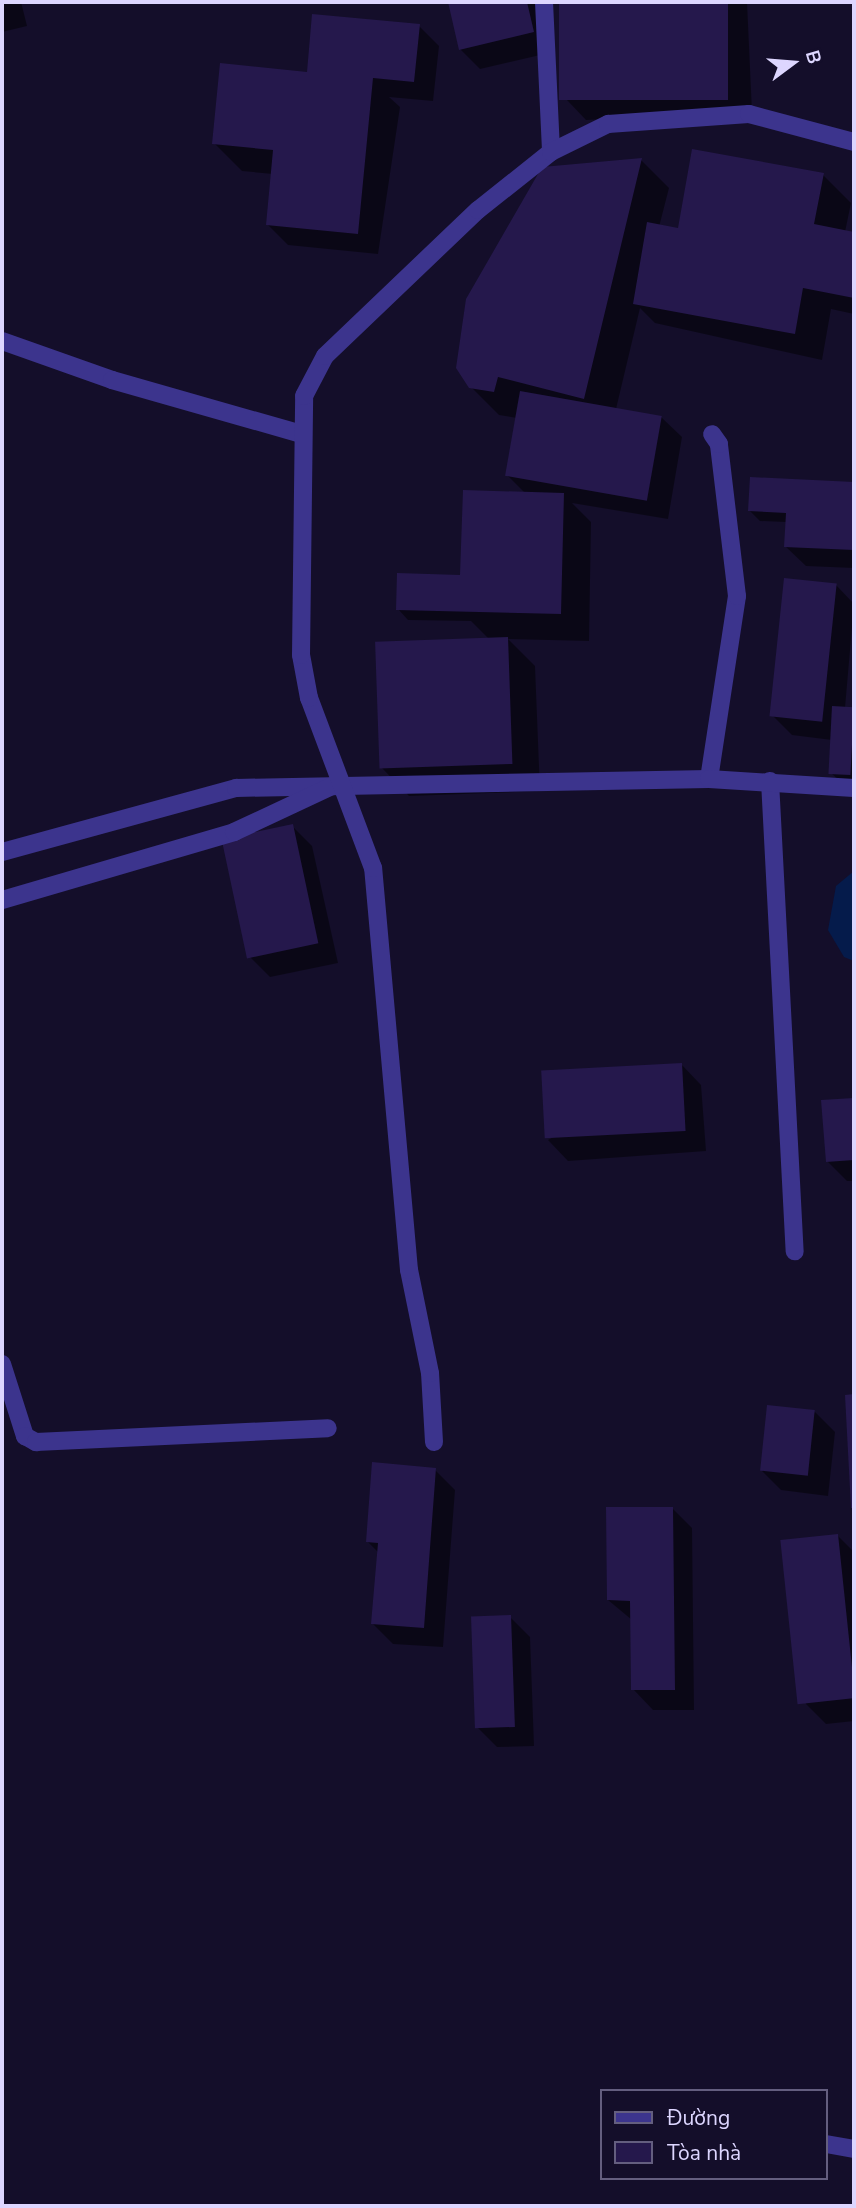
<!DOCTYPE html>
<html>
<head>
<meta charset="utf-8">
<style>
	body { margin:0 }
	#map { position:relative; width:856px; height:2208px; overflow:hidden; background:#140e2a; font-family:"Nunito Sans",sans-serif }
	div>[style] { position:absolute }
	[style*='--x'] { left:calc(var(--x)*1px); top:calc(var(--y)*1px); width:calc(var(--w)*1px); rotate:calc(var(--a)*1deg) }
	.water>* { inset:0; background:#051b4b }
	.shadow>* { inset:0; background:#0007 }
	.building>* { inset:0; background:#25184c; transform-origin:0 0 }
	.minor>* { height:18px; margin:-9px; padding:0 9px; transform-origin:9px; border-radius:9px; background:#3c348d }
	span { translate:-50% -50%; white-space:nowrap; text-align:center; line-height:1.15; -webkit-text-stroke:7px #140e2a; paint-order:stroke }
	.frame { position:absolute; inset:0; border:4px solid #ddd6ff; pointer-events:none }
	.legend { position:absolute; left:600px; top:2089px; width:228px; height:91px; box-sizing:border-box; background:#140e2a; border:2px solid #645e7f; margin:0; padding:9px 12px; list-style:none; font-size:21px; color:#ddd6ff }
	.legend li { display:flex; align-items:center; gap:14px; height:35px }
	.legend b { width:35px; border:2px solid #645e7f }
	.north { position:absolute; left:758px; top:28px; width:70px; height:70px; -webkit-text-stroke:5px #140e2a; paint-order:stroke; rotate:74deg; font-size:19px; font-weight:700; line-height:28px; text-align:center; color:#ddd6ff }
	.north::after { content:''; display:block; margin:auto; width:24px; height:32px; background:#ddd6ff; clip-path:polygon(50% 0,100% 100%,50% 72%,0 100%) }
</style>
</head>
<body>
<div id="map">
	<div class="water">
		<div style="clip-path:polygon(854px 871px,854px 961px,844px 957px,828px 930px,836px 886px)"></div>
	</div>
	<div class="shadow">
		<div style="clip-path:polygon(2px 2px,21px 2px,27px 26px,2px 32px)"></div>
		<div style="clip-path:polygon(449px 2px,542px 2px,553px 52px,480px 69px,460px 49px)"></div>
		<div style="clip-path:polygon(561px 2px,747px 2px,752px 112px,586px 120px,566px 99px)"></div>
		<div style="clip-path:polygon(419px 26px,439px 46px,433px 101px,389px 97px,400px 107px,378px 254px,288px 245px,268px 225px,273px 174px,242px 171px,214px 143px,309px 74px)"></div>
		<div style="clip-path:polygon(641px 160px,669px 188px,659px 227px,680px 230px,823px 175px,851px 203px,845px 232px,854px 234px,854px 314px,831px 309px,822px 360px,655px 323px,640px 308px,616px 409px,661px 417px,682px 437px,668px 519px,572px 503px,591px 522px,589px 641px,508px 639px,535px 666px,540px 791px,409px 796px,382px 768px,489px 639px,471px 621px,408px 620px,398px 609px,460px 576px,526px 494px,508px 476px,517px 418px,499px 415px,471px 387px)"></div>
		<div style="clip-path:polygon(751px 479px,854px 484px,854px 568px,806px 566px,785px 546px,786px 522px,760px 521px,749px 510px)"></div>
		<div style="clip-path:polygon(836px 585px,854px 604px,845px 708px,854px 709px,854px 794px,831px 773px,832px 740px,792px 735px,772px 715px)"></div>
		<div style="clip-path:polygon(292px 826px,312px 846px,338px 963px,270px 977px,250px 957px)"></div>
		<div style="clip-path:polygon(681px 1064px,701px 1085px,706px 1151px,568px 1161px,548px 1140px)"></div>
		<div style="clip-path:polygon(854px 1100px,854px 1181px,847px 1181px,827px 1161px,823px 1102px)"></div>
		<div style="clip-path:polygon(847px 1396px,854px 1396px,854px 1509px,853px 1508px)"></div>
		<div style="clip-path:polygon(815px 1412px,835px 1432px,828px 1496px,781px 1490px,761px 1470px)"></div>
		<div style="clip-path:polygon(435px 1470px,455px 1490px,443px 1647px,393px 1644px,373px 1624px,379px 1553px,368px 1542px)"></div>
		<div style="clip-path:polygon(672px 1508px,692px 1528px,694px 1710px,653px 1710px,633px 1689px,632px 1620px,608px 1600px)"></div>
		<div style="clip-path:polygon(838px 1536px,854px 1552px,854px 1721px,826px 1724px,806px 1704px)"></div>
		<div style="clip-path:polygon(510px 1617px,530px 1637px,534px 1746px,497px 1747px,476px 1726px)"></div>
	</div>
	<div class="building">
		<div style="clip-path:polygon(448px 2px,527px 2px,534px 32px,459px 50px)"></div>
		<div style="left:559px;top:2px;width:169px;height:98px"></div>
		<div style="clip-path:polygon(312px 14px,420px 24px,414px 82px,373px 78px,358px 234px,266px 225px,273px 150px,212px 144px,220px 63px,307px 72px)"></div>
		<div style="clip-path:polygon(692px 149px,824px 173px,814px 224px,854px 232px,854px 298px,803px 288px,795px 334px,633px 304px,647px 222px,678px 228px)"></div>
		<div style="clip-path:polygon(642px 158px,584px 399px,498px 377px,494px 392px,469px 388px,456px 368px,466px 299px,542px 167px)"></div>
		<div style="left:520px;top:391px;width:144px;height:86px;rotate:10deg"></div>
		<div style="clip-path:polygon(750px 477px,854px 482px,854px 550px,784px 547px,786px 513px,748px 511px)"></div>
		<div style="clip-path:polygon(463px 490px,564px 493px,561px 614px,396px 610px,397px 573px,460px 575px)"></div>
		<div style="left:784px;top:578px;width:53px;height:139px;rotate:6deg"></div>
		<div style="left:508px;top:637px;width:127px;height:133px;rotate:88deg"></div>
		<div style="left:832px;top:706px;width:22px;height:68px;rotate:3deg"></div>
		<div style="left:293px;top:824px;width:122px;height:73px;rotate:78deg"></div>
		<div style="left:682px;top:1063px;width:68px;height:141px;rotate:87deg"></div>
		<div style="clip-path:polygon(854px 1098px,854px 1160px,826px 1162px,821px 1100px)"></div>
		<div style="clip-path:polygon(854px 1394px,854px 1508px,851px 1508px,845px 1395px)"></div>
		<div style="left:767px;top:1405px;width:48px;height:66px;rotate:6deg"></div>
		<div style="clip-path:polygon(372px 1462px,436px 1468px,424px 1628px,371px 1624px,378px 1543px,366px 1542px)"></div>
		<div style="clip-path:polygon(606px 1507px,673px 1507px,675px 1690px,631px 1690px,630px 1601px,607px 1600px)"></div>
		<div style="left:838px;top:1534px;width:165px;height:58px;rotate:84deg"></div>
		<div style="left:511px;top:1615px;width:112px;height:40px;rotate:88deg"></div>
	</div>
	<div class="minor">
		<div style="--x:544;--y:2;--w:150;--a:87.3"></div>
		<div style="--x:2;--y:341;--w:117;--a:19.5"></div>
		<div style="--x:112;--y:380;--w:198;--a:15.9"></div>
		<div style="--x:709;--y:779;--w:185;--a:-81.3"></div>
		<div style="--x:737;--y:596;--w:153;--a:-96.8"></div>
		<div style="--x:719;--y:444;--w:12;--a:-125"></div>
		<div style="--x:770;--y:781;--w:471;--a:87"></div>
		<div style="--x:2;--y:852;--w:243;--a:-15.3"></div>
		<div style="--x:236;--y:788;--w:473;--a:-1.1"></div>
		<div style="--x:709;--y:779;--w:145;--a:3.6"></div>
		<div style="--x:2;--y:900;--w:242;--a:-16.3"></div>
		<div style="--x:234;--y:832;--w:108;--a:-25.1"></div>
		<div style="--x:2;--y:1364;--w:76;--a:72.3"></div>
		<div style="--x:25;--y:1436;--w:13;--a:29"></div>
		<div style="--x:36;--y:1442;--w:292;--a:-2.7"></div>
		<div style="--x:434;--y:1442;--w:69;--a:-93.3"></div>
		<div style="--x:430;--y:1373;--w:105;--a:-101.5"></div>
		<div style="--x:409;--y:1270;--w:404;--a:-95.1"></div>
		<div style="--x:373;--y:868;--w:182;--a:-110.6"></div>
		<div style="--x:309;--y:698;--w:44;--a:-100.5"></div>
		<div style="--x:301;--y:655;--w:259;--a:-89.3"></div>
		<div style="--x:304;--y:396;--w:45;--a:-62.3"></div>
		<div style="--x:325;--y:356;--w:211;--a:-43.7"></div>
		<div style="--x:478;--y:210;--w:93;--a:-38.5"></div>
		<div style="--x:551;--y:152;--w:64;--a:-26.2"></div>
		<div style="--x:608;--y:124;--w:141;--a:-4.1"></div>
		<div style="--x:749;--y:114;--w:109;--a:14.9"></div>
		<div style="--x:826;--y:2144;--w:28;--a:10"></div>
	</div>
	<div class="frame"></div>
	<ul class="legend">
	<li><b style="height:9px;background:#3c348d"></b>Đường</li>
	<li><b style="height:19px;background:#25184c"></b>Tòa nhà</li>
	</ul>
	<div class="north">B</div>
</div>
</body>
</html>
